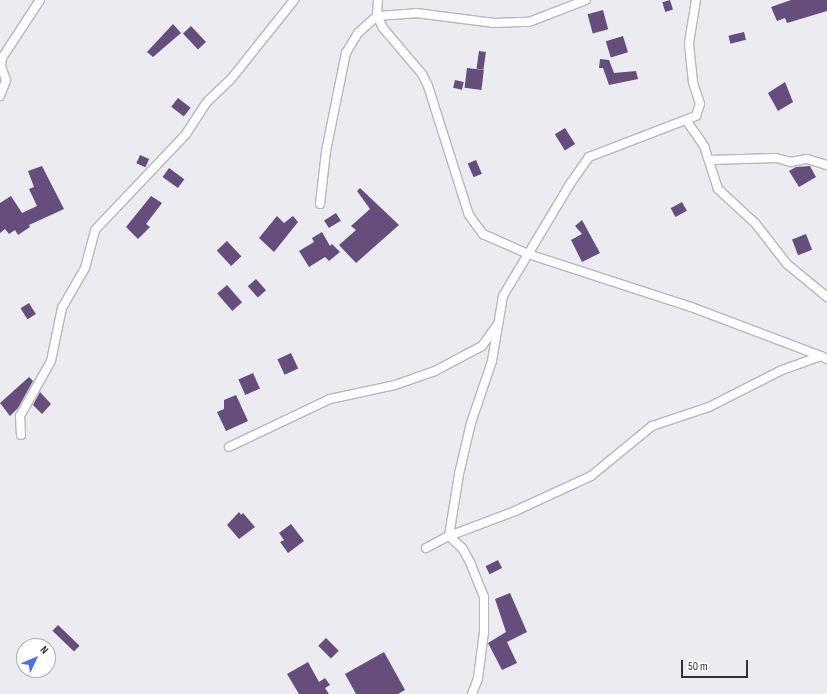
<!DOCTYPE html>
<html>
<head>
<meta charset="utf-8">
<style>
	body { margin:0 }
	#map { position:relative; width:827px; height:694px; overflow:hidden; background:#ebebf1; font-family:"Sofia Sans Condensed",sans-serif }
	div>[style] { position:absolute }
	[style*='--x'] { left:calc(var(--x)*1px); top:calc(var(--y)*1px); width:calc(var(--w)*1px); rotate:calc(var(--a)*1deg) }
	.building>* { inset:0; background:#664d7c; transform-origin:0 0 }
	.roads { filter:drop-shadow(1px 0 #b7b7bd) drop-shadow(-1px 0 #b7b7bd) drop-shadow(0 1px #b7b7bd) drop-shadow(0 -1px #b7b7bd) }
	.street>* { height:8px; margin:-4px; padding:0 4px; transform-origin:4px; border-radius:4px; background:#fff }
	span { translate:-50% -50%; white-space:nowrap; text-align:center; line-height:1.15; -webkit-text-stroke:4px #fff; paint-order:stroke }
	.north { position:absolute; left:16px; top:638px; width:40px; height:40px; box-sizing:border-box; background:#fff; border:1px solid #adadad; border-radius:50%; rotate:46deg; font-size:11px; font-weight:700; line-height:16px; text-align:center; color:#313133 }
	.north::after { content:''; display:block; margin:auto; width:14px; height:18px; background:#546be1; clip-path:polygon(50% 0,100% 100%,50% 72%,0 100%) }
	.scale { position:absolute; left:681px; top:660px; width:67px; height:18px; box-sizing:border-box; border:2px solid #313133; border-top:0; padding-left:5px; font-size:12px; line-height:14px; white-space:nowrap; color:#313133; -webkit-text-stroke:3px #fff; paint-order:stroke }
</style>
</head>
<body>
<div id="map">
	<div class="building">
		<div style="left:670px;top:0;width:10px;height:8px;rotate:73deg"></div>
		<div style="clip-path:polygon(791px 0,827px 0,827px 11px,787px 23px,785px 18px,777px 21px,771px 7px)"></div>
		<div style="left:603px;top:10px;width:20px;height:16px;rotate:75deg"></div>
		<div style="clip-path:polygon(173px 24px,181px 33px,153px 57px,147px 52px)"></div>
		<div style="left:191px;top:26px;width:22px;height:11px;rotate:47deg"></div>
		<div style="left:744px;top:32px;width:8px;height:16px;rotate:76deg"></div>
		<div style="left:623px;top:36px;width:17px;height:18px;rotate:73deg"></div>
		<div style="left:479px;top:51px;width:7px;height:18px;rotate:8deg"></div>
		<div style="clip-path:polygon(600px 59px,609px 60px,614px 73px,636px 71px,638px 79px,609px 85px,603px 68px,599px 68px)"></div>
		<div style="left:467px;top:68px;width:17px;height:20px;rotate:7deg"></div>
		<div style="left:455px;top:80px;width:9px;height:8px;rotate:13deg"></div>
		<div style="clip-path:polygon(785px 82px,793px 102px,778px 111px,768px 93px)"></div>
		<div style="left:178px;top:98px;width:16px;height:11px;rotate:38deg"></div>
		<div style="left:565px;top:128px;width:19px;height:12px;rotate:58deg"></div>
		<div style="left:140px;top:155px;width:10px;height:9px;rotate:24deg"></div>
		<div style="left:476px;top:160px;width:15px;height:9px;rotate:67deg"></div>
		<div style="clip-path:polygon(42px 166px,64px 209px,29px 225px,30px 227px,18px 235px,15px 230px,9px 234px,5px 229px,0 233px,0 203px,11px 196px,22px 213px,37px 206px,29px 189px,34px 187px,28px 171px)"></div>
		<div style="clip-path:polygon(810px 166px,816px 177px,799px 187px,789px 171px,796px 167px)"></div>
		<div style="left:169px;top:168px;width:19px;height:11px;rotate:36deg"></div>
		<div style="clip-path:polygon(360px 188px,399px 225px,356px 263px,339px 245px,356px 230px,351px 226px,370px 209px,357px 191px)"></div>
		<div style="clip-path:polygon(151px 196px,162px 203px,146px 224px,150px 227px,138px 239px,126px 227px)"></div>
		<div style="left:682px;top:202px;width:10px;height:13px;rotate:61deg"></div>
		<div style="left:336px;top:213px;width:9px;height:14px;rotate:58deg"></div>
		<div style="clip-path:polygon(277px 216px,284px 223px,293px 216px,298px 222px,274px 252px,259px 238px)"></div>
		<div style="clip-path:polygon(582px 220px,600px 253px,582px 262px,571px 240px,582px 234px,575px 226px)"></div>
		<div style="clip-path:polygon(322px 232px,330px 246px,332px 244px,340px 252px,329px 261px,325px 257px,309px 267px,299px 251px,314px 242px,312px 238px)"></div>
		<div style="left:806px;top:234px;width:17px;height:15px;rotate:69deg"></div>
		<div style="left:227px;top:241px;width:21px;height:14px;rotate:47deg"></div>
		<div style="left:256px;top:279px;width:15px;height:11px;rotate:48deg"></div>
		<div style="left:227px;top:285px;width:23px;height:13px;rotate:49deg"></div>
		<div style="left:29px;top:303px;width:13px;height:10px;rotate:58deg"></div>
		<div style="left:291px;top:353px;width:17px;height:15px;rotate:65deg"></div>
		<div style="left:253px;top:373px;width:17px;height:16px;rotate:66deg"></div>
		<div style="clip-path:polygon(29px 377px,33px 381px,18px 408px,10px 416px,0 403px)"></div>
		<div style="clip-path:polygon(40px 392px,51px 404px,42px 414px,33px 405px)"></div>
		<div style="clip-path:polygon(236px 395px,248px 421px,226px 431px,217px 412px,224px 409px,224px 400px)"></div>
		<div style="clip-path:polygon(239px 512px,241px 515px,243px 513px,255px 527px,239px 539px,227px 525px)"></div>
		<div style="clip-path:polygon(291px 524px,304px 541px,288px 553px,280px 542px,284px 540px,279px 533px)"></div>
		<div style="left:498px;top:560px;width:9px;height:14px;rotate:63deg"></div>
		<div style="clip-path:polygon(510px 593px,527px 632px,507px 642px,517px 663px,502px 670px,488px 643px,506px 632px,495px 599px)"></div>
		<div style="left:58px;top:625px;width:30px;height:8px;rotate:44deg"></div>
		<div style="left:326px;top:638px;width:18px;height:11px;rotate:45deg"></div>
		<div style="clip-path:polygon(384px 652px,405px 690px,398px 694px,356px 694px,345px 674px)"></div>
		<div style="clip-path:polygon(308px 662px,319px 682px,325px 678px,330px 685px,325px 688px,329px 694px,299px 694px,287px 674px)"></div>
	</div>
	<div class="roads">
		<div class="street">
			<div style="--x:378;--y:0;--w:16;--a:94"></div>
			<div style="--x:377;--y:16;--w:13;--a:63"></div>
			<div style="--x:383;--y:28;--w:60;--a:49.7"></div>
			<div style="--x:422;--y:74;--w:13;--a:63"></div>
			<div style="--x:428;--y:86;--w:135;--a:72.4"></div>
			<div style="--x:469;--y:215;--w:24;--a:54"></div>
			<div style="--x:483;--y:234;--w:49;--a:24"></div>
			<div style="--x:528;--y:254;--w:171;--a:18"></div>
			<div style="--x:691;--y:307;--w:139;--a:20.7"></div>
			<div style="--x:0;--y:96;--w:17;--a:-69"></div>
			<div style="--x:6;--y:80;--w:15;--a:-110"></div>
			<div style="--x:1;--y:66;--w:8;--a:-83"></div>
			<div style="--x:2;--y:58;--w:69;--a:-56.8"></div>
			<div style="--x:686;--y:120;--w:32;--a:55"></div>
			<div style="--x:704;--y:146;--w:45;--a:72"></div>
			<div style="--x:718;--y:189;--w:50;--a:42.6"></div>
			<div style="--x:755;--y:223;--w:52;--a:52"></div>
			<div style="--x:787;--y:264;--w:52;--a:39.5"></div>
			<div style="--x:710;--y:160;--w:66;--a:-1.7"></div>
			<div style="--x:776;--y:158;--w:16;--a:15"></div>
			<div style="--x:791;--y:162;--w:16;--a:-11"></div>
			<div style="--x:807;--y:159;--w:21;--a:17"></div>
			<div style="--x:320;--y:204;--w:53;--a:-83.5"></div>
			<div style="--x:326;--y:151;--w:100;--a:-78.5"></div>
			<div style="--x:346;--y:53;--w:23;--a:-59"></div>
			<div style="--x:358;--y:33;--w:25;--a:-42"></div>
			<div style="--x:377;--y:16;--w:39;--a:-4"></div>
			<div style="--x:416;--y:13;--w:79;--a:7.3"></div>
			<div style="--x:494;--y:23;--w:35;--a:-2"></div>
			<div style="--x:529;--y:22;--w:61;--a:-21.1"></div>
			<div style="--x:21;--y:435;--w:19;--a:-93"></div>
			<div style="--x:20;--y:416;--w:63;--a:-60.6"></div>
			<div style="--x:51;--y:361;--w:54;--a:-78.3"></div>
			<div style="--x:62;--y:308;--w:46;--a:-60.1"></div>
			<div style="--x:85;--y:268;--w:39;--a:-75"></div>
			<div style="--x:95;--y:230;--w:132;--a:-46.5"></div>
			<div style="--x:186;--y:134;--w:38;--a:-57"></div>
			<div style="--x:207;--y:102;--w:33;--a:-44"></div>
			<div style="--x:231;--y:79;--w:101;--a:-51.4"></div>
			<div style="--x:229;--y:447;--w:112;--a:-25.4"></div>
			<div style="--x:330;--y:399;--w:66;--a:-12.2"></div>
			<div style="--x:395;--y:385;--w:42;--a:-19.3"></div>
			<div style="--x:435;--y:371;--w:53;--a:-28"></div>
			<div style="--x:482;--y:346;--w:26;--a:-54"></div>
			<div style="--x:426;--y:548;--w:26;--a:-28"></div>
			<div style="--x:449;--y:536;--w:63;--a:-80.8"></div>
			<div style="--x:459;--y:474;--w:52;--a:-76.8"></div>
			<div style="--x:471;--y:423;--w:65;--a:-71.3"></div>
			<div style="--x:492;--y:361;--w:66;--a:-80.4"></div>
			<div style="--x:503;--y:296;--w:131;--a:-59.1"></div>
			<div style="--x:570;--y:184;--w:33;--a:-55"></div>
			<div style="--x:589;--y:157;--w:115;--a:-21"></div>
			<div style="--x:696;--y:116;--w:13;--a:-72"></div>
			<div style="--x:700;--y:104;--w:23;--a:-108"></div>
			<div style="--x:693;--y:82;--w:39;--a:-96"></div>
			<div style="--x:689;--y:43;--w:44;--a:-80.8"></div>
			<div style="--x:472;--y:694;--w:17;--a:-69"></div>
			<div style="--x:478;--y:678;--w:46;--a:-82.6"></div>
			<div style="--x:484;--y:632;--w:35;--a:-90"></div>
			<div style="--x:484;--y:597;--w:35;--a:-112"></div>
			<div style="--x:471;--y:564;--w:18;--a:-119"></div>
			<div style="--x:462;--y:548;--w:18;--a:-137"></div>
			<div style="--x:449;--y:536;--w:71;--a:-20.7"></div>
			<div style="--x:515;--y:511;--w:84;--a:-24.7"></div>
			<div style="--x:591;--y:476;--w:79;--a:-39.3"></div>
			<div style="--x:652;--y:426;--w:60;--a:-18.4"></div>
			<div style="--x:709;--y:407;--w:82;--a:-26.9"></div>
			<div style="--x:782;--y:370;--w:41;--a:-19.7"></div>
			<div style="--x:821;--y:356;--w:7;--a:27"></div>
		</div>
	</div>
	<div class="north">N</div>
	<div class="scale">50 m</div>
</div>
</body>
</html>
